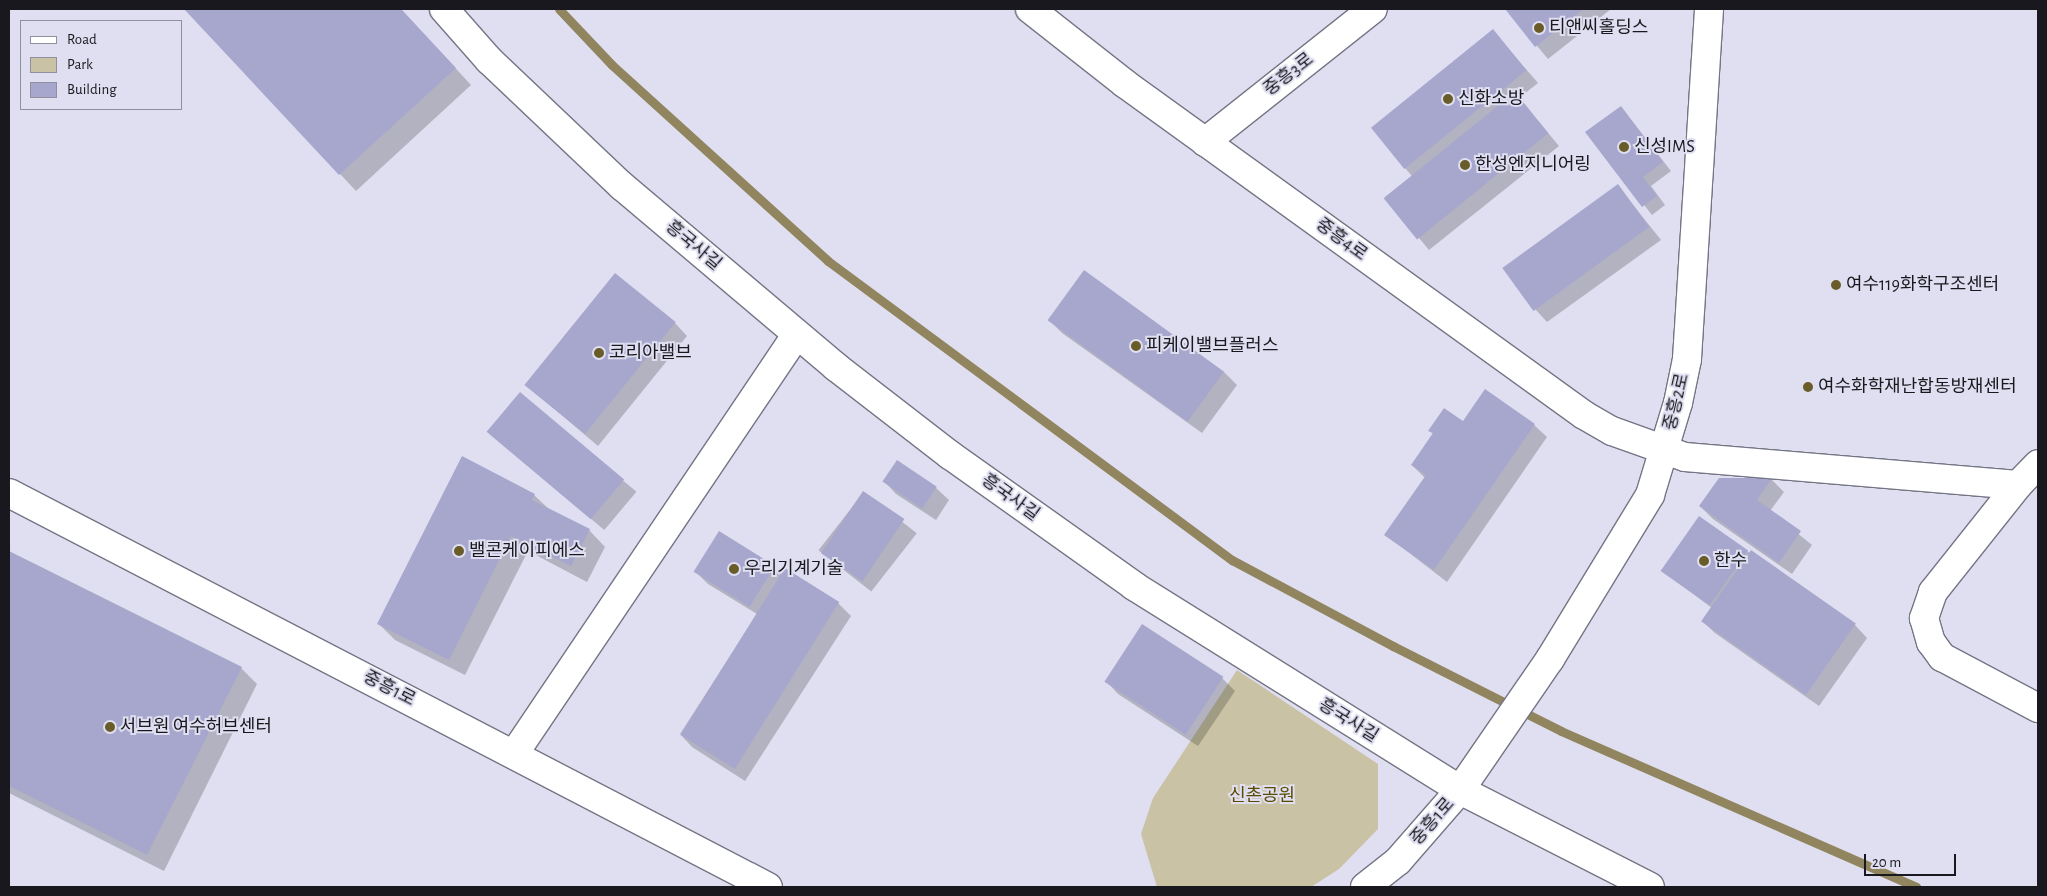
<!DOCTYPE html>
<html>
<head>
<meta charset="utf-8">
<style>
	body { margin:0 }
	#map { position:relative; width:2047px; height:896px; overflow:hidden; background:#dfdff1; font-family:"Alegreya Sans","Noto Sans KR",sans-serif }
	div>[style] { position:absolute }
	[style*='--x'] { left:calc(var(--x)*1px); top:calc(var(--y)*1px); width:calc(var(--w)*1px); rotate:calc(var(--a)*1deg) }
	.green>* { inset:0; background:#c9c2a4 }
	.shadow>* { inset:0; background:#0003; transform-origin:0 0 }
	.stream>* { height:9px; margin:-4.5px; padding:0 4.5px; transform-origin:4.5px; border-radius:4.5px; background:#90855e }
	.building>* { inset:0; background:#a7a7ce; transform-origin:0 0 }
	.roads { filter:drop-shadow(1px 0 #747584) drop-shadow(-1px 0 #747584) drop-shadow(0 1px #747584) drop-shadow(0 -1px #747584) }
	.minor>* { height:28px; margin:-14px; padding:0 14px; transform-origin:14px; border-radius:14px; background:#fff }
	.dots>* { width:14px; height:14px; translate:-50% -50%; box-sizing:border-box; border:2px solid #dfdff1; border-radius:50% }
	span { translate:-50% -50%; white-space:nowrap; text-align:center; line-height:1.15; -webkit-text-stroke:4px #dfdff1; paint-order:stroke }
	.poi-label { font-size:18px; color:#18181e }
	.left { translate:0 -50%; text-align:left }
	.street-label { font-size:18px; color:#18181e }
	.park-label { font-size:18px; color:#5b4b00 }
	.frame { position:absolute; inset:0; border:10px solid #18181e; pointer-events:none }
	.legend { position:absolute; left:20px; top:20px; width:162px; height:90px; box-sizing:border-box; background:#dfdff1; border:1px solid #8f8f9d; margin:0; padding:6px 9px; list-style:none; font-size:15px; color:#18181e }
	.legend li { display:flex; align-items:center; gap:10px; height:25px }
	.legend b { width:25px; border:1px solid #8f8f9d }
	.scale { position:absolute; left:1864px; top:854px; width:92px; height:22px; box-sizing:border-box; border:2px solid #18181e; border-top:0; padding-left:6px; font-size:15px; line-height:18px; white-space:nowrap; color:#18181e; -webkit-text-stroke:4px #dfdff1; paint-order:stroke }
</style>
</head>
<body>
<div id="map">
	<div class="green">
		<div style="clip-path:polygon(1237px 670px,1378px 764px,1378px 829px,1339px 869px,1311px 887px,1157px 887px,1141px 834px,1153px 798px)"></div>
	</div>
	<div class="shadow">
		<div style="clip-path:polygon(186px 9px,401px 9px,471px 85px,356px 191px)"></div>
		<div style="clip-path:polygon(1506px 9px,1611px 9px,1548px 59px)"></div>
		<div style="clip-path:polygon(1493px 31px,1538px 83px,1519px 98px,1559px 146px,1429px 250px,1385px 197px,1412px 176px,1404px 167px)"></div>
		<div style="clip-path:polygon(1621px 107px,1671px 171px,1651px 186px,1665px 205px,1652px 215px,1587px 132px)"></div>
		<div style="clip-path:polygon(1618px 186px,1661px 240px,1547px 322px,1535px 309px)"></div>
		<div style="clip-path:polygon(1084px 272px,1224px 372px,1237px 385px,1202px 433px,1062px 333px,1049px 320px)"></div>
		<div style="clip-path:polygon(675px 323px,687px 336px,598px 446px,525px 384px)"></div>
		<div style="left:520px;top:394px;width:152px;height:50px;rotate:40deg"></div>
		<div style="clip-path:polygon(1463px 423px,1534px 425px,1547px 437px,1447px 582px,1386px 535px,1425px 478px,1412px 465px,1433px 434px,1430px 431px)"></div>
		<div style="clip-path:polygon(1720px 479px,1772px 480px,1784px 492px,1770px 511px,1812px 545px,1792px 574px,1713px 519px,1700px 506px)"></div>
		<div style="clip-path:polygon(884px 481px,936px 488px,949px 500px,936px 520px,896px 494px)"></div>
		<div style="left:864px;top:492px;width:67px;height:74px;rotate:38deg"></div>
		<div style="clip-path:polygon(534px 495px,551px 511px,589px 530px,605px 547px,587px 582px,528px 551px,465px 675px,395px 640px,379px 624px)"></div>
		<div style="clip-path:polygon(1747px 551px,1855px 625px,1867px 638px,1819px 706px,1715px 633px,1702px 621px,1712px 608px,1662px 571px)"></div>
		<div style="clip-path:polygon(9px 553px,241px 668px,257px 684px,164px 871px,9px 793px)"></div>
		<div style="clip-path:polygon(774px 567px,782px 575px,838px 603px,851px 616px,745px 781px,692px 747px,680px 734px,757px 614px,708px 584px,696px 572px)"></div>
		<div style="clip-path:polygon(1222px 678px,1235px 691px,1198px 746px,1118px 694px,1106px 681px)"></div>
	</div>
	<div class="stream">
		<div style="--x:559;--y:9;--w:77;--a:46.6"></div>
		<div style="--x:612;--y:65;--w:292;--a:42.2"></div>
		<div style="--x:828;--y:261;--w:503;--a:36.51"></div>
		<div style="--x:1232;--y:560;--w:183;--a:28.1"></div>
		<div style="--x:1393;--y:646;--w:188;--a:26.8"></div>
		<div style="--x:1561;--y:731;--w:388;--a:23.7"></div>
	</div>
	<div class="building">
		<div style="clip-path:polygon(184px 9px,401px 9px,456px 68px,339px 175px)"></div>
		<div style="clip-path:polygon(1505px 9px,1583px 9px,1535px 47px)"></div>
		<div style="left:1493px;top:29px;width:53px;height:157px;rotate:51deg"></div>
		<div style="left:1515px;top:92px;width:53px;height:169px;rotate:51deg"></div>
		<div style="clip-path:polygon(1621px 106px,1663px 162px,1643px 177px,1657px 196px,1642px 207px,1585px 132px)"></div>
		<div style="left:1618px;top:184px;width:53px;height:143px;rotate:54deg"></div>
		<div style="left:1084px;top:270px;width:173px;height:62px;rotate:36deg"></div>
		<div style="left:615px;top:273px;width:78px;height:144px;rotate:39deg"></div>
		<div style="clip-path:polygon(1485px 389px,1535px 424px,1434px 570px,1384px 535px,1426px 475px,1411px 465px,1433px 433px,1428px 431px,1444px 408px,1463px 421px)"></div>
		<div style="left:520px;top:392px;width:136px;height:52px;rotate:40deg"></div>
		<div style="clip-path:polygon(462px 456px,535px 494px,532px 500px,590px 529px,571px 566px,511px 536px,449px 660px,377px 624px)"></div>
		<div style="left:897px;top:460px;width:48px;height:26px;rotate:34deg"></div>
		<div style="clip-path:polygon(1719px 478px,1772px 478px,1757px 500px,1801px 531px,1779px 563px,1699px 506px)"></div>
		<div style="left:863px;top:491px;width:50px;height:75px;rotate:34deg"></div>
		<div style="left:1699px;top:516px;width:60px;height:67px;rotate:35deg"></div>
		<div style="left:719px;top:531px;width:66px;height:48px;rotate:32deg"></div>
		<div style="left:1751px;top:550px;width:128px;height:87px;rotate:35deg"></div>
		<div style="clip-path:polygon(9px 551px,242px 667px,147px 855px,9px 786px)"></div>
		<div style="left:785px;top:568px;width:64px;height:197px;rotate:32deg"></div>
		<div style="left:1142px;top:624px;width:97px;height:69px;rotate:33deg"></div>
	</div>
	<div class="roads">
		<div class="minor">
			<div style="--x:444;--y:9;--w:68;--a:48.6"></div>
			<div style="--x:489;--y:60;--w:183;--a:43.5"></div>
			<div style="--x:622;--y:186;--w:280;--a:40.2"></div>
			<div style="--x:836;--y:367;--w:144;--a:37.7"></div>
			<div style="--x:950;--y:455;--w:226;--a:35.4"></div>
			<div style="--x:1134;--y:586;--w:385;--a:32"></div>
			<div style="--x:1460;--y:790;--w:213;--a:27"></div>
			<div style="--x:1030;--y:9;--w:120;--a:38.2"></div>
			<div style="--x:1124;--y:83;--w:567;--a:35.82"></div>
			<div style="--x:1584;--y:415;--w:32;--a:30"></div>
			<div style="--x:1612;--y:431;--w:77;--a:19.6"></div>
			<div style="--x:1685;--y:457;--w:334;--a:4.8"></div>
			<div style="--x:2018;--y:485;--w:29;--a:-46"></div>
			<div style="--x:1205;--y:142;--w:214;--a:-38.4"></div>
			<div style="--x:2018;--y:485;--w:137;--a:128.5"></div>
			<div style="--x:1933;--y:592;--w:28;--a:109"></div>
			<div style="--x:1924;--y:618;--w:25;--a:74"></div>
			<div style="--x:1931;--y:642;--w:19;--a:54"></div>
			<div style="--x:1942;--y:657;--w:109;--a:28"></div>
			<div style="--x:9;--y:493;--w:855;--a:27.43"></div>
			<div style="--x:514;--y:754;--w:506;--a:-56.03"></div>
			<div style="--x:1365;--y:887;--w:42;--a:-38.2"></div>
			<div style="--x:1398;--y:861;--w:94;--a:-48.9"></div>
			<div style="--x:1460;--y:790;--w:159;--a:-55.5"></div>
			<div style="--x:1550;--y:659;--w:192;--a:-58.6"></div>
			<div style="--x:1650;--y:495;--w:96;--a:-73.1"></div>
			<div style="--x:1678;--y:403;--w:45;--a:-78.4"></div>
			<div style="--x:1687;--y:359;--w:351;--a:-86.4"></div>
		</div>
	</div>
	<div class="dots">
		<div style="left:1539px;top:28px;background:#695c29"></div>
		<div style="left:1448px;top:99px;background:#695c29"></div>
		<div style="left:1624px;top:147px;background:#695c29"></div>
		<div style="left:1465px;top:165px;background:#695c29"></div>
		<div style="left:1836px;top:285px;background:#695c29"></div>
		<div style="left:1136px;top:346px;background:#695c29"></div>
		<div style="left:599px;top:353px;background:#695c29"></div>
		<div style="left:1808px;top:387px;background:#695c29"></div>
		<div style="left:459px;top:551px;background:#695c29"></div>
		<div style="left:1704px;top:561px;background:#695c29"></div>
		<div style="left:734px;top:569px;background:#695c29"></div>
		<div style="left:110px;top:727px;background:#695c29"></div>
	</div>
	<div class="poi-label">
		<span class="left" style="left:1549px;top:28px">티앤씨홀딩스</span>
		<span class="left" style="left:1458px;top:99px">신화소방</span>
		<span class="left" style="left:1634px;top:147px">신성IMS</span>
		<span class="left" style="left:1475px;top:165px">한성엔지니어링</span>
		<span class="left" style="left:1846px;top:285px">여수119화학구조센터</span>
		<span class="left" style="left:1146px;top:346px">피케이밸브플러스</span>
		<span class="left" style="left:609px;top:353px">코리아밸브</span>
		<span class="left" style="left:1818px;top:387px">여수화학재난합동방재센터</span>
		<span class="left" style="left:469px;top:551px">밸콘케이피에스</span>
		<span class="left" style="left:1714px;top:561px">한수</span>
		<span class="left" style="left:744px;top:569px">우리기계기술</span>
		<span class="left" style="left:120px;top:727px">서브원 여수허브센터</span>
	</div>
	<div class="street-label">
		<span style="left:1289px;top:75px;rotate:-38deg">중흥3로</span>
		<span style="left:1341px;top:240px;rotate:36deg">중흥4로</span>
		<span style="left:693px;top:246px;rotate:40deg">흥국사길</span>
		<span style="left:1677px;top:402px;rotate:-77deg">중흥2로</span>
		<span style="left:1010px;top:498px;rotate:36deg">흥국사길</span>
		<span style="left:389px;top:689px;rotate:27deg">중흥1로</span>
		<span style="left:1348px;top:721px;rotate:32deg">흥국사길</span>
		<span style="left:1433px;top:822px;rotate:-49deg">중흥1로</span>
	</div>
	<div class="park-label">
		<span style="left:1262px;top:796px">신촌공원</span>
	</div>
	<div class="frame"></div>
	<ul class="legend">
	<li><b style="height:6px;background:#fff"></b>Road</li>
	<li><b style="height:14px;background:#c9c2a4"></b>Park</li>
	<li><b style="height:14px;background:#a7a7ce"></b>Building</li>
	</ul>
	<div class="scale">20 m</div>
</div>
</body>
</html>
